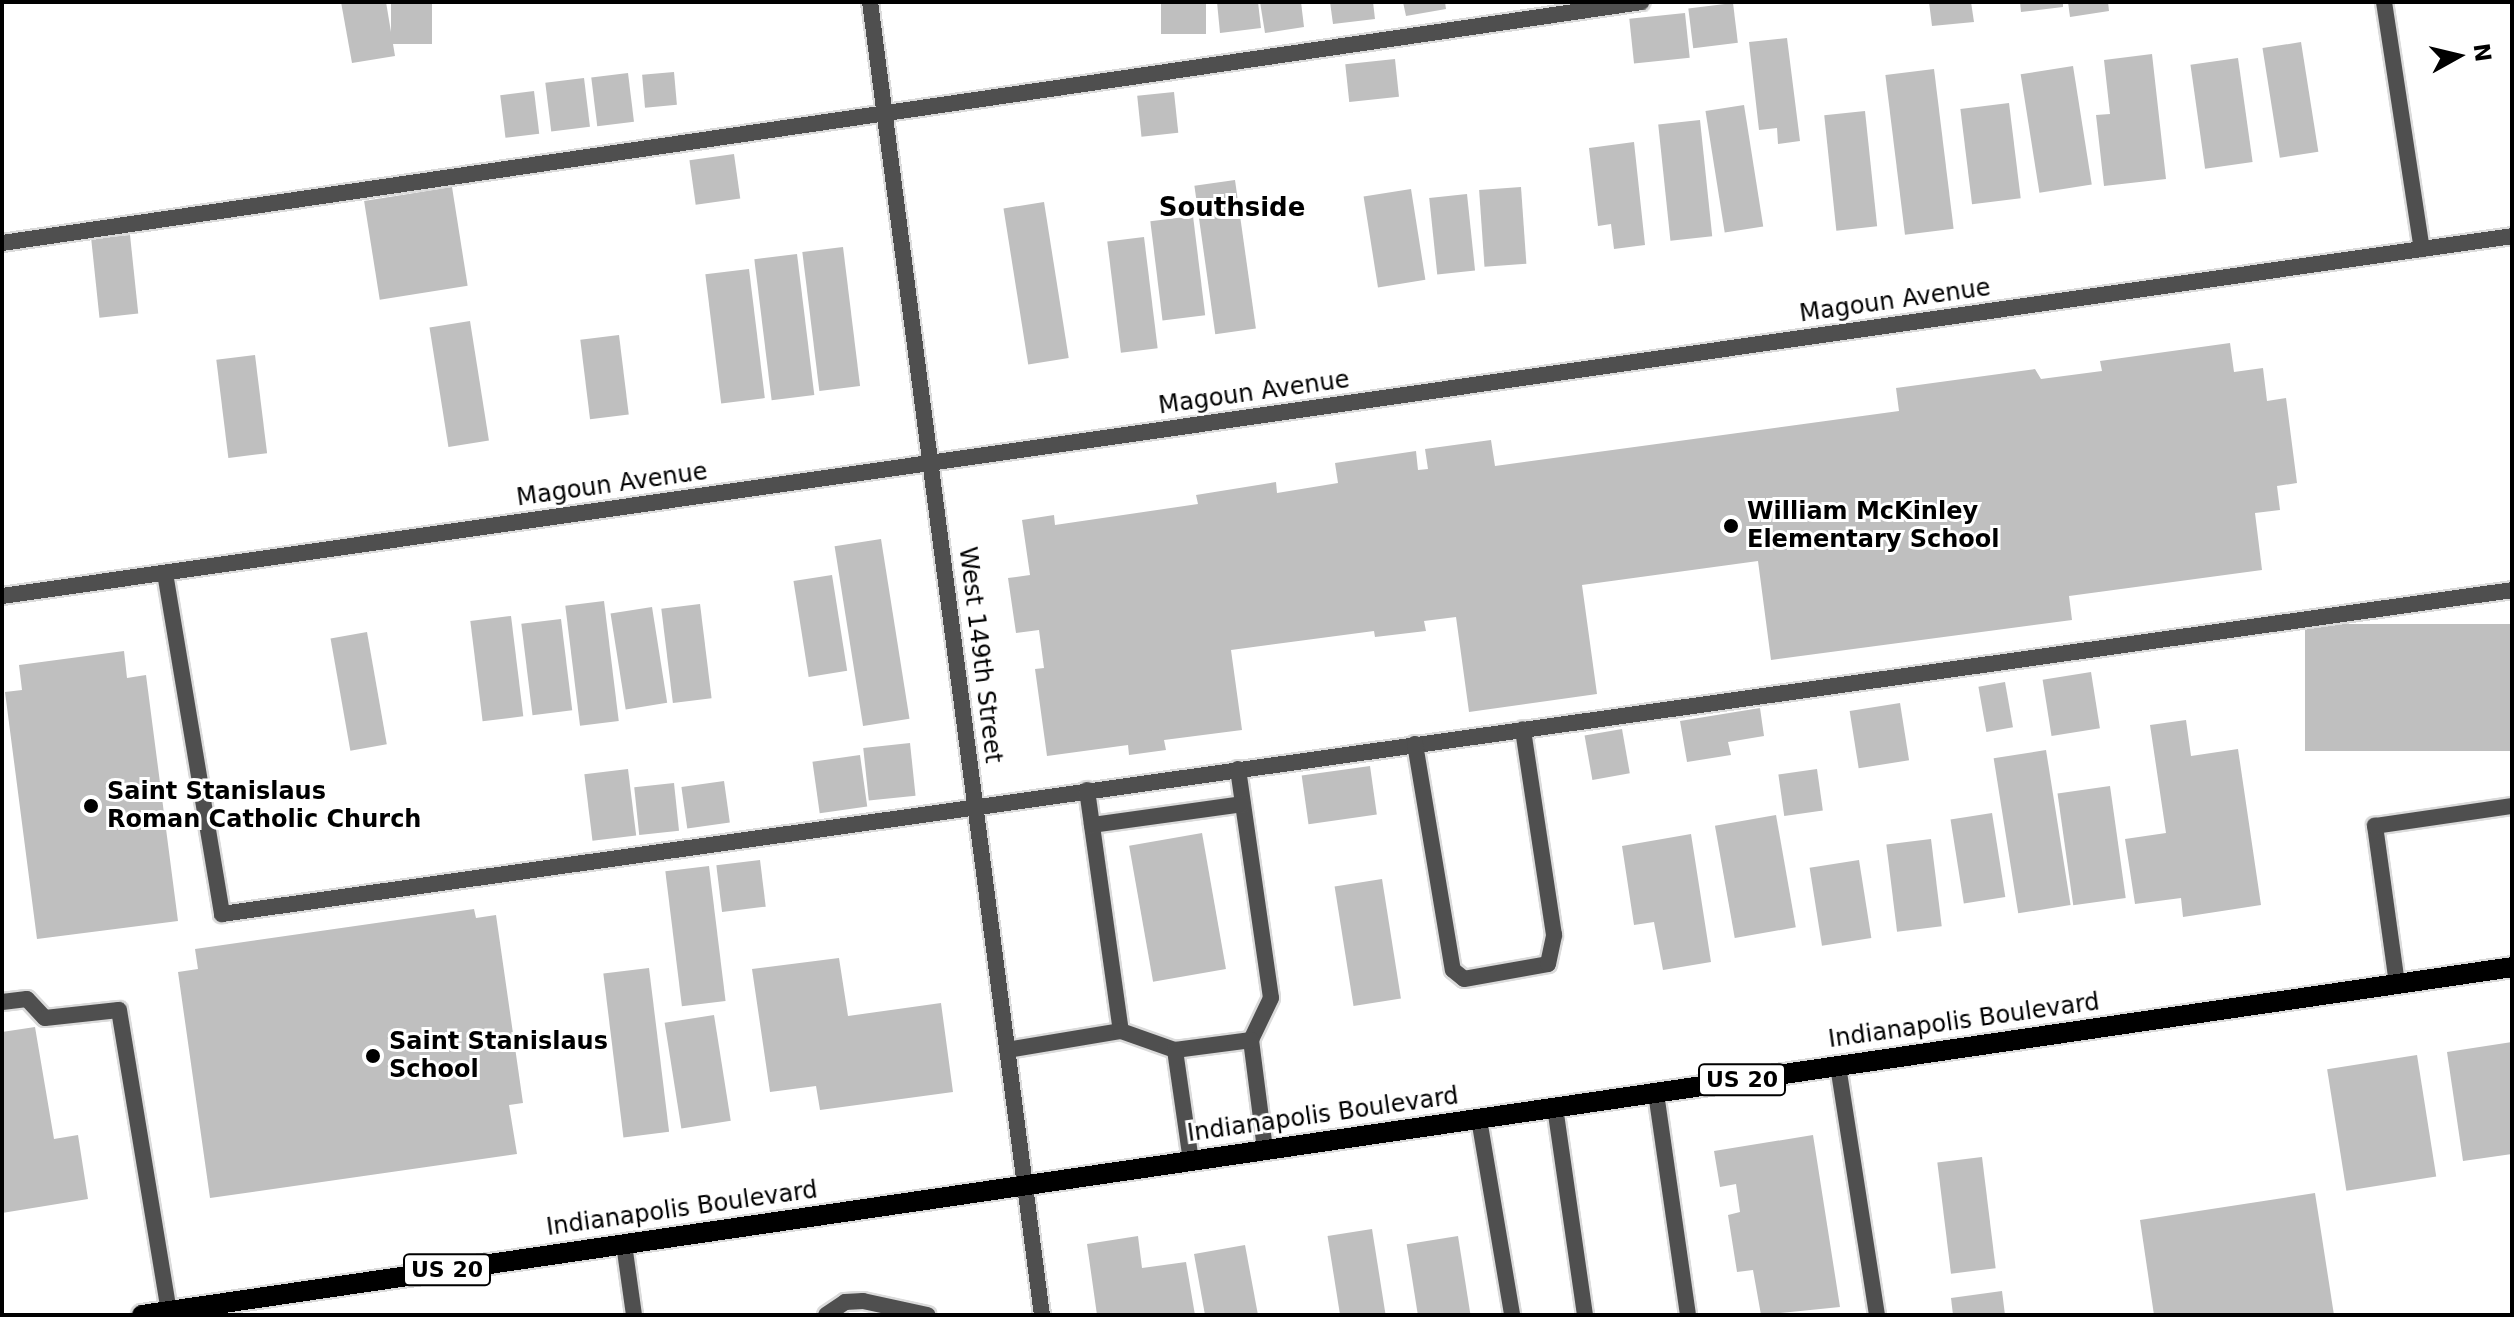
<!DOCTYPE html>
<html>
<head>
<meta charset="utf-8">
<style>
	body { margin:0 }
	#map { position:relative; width:2514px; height:1317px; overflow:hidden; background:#fff; font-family:"DejaVu Sans",sans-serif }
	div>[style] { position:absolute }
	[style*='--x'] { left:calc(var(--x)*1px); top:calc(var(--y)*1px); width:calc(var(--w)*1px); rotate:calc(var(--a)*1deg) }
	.building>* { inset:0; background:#bfbfbf; transform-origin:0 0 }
	.roads { filter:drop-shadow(2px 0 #dbdbdb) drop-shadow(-2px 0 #dbdbdb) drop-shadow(0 2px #dbdbdb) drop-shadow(0 -2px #dbdbdb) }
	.service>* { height:16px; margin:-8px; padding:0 8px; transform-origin:8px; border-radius:8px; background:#4f4f4f }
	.minor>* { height:16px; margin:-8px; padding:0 8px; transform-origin:8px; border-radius:8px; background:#4f4f4f }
	.primary>* { height:20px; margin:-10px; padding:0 10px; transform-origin:10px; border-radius:10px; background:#000 }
	.dots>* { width:22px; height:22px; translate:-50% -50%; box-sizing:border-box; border:4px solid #fff; border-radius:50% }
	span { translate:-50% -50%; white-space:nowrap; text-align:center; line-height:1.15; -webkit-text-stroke:6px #fff; paint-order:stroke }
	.shield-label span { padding:2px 6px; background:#fff; border:2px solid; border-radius:6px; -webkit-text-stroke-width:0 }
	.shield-label { font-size:22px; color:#000; font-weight:700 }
	.street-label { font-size:24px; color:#000 }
	.poi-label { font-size:24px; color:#000; font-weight:700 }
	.left { translate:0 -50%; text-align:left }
	.neighbourhood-label { font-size:26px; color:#000; font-weight:700 }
	.frame { position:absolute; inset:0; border:4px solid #000; pointer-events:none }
	.north { position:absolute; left:2418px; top:16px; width:80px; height:80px; -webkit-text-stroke:6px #fff; paint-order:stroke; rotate:82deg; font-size:22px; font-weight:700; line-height:32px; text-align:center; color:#000 }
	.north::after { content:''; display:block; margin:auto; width:28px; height:36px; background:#000; clip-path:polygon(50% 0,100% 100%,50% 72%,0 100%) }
</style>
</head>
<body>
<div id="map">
	<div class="building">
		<div style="clip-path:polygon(341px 2px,386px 2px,395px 56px,352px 63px)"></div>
		<div style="left:391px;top:2px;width:41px;height:42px"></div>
		<div style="left:1161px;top:2px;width:45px;height:32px"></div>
		<div style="clip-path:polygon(1217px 2px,1258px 2px,1261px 28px,1220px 33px)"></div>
		<div style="clip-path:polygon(1260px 2px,1301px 2px,1304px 27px,1265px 33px)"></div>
		<div style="clip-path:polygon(1330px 2px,1373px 2px,1375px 19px,1333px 24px)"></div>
		<div style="clip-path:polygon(1403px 2px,1445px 2px,1446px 9px,1406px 16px)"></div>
		<div style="clip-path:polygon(1929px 2px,1971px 2px,1974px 22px,1932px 26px)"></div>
		<div style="clip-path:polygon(2020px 2px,2063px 2px,2063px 7px,2021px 12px)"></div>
		<div style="clip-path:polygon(2068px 2px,2108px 2px,2109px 11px,2070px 17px)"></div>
		<div style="left:1733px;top:3px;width:40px;height:45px;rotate:83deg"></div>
		<div style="left:1685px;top:13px;width:45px;height:56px;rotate:84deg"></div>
		<div style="clip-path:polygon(1787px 38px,1800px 141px,1778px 144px,1777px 128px,1759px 130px,1749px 42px)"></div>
		<div style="left:2301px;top:42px;width:111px;height:39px;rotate:81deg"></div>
		<div style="clip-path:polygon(2152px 54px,2166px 179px,2104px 186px,2096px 115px,2110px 114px,2104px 60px)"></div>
		<div style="left:2238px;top:58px;width:105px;height:48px;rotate:82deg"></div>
		<div style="left:1395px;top:59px;width:38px;height:50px;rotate:84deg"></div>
		<div style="left:2073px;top:66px;width:120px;height:53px;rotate:81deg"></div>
		<div style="left:1934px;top:69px;width:161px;height:49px;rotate:83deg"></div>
		<div style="left:674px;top:72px;width:33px;height:32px;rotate:85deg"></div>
		<div style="left:628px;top:73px;width:49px;height:37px;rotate:83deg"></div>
		<div style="left:584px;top:78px;width:49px;height:39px;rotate:83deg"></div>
		<div style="left:534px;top:91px;width:43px;height:34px;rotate:83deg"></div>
		<div style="left:1174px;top:92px;width:41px;height:37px;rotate:84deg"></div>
		<div style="left:2009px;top:103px;width:96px;height:49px;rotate:83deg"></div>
		<div style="left:1744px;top:105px;width:123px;height:39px;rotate:81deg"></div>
		<div style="left:1865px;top:111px;width:116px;height:41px;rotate:84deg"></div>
		<div style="left:1700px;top:120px;width:117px;height:42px;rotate:84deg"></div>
		<div style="clip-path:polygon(1634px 142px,1645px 245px,1614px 249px,1611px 224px,1598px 226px,1589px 148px)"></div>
		<div style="left:734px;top:154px;width:45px;height:45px;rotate:82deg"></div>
		<div style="left:1235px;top:180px;width:150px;height:41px;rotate:82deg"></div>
		<div style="left:452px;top:187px;width:100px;height:89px;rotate:81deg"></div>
		<div style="left:1521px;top:187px;width:77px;height:42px;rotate:86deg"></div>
		<div style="left:1411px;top:189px;width:92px;height:48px;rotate:81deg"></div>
		<div style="left:1467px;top:194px;width:77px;height:38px;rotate:84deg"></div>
		<div style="left:1044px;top:202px;width:158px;height:41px;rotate:81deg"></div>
		<div style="left:1193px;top:216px;width:100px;height:43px;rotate:83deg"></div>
		<div style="left:130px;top:235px;width:79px;height:39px;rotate:84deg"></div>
		<div style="left:1144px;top:237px;width:112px;height:37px;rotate:83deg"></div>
		<div style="left:843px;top:247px;width:140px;height:41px;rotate:83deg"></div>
		<div style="left:797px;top:254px;width:142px;height:43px;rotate:83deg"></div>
		<div style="left:749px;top:269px;width:130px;height:44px;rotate:83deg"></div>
		<div style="left:470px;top:321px;width:121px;height:41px;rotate:81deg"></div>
		<div style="left:619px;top:335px;width:80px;height:39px;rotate:83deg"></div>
		<div style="clip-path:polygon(2230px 343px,2234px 372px,2263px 368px,2267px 401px,2286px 398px,2297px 483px,2277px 486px,2280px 510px,2255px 513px,2262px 570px,2069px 596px,2072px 620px,1771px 660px,1758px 561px,1582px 585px,1597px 694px,1469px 712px,1456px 617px,1424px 621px,1426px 631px,1375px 637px,1374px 631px,1231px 650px,1242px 730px,1164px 740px,1166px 750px,1129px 755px,1128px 745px,1047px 756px,1035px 669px,1044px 668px,1039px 630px,1016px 633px,1008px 578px,1030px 575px,1022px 520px,1054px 515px,1055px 525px,1198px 504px,1196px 495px,1276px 482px,1277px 493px,1338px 483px,1335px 463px,1416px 451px,1418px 470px,1428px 469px,1425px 449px,1491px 440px,1495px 466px,1899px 411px,1896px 388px,2035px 369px,2041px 379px,2102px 371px,2100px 361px)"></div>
		<div style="left:255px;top:355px;width:99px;height:39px;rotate:83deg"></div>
		<div style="left:881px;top:539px;width:182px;height:47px;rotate:81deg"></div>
		<div style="left:832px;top:575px;width:97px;height:39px;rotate:81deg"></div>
		<div style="left:604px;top:601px;width:121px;height:39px;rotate:83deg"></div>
		<div style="left:700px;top:604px;width:95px;height:39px;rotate:83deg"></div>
		<div style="left:652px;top:607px;width:97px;height:42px;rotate:81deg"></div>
		<div style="left:511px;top:616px;width:101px;height:41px;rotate:83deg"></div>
		<div style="left:561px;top:619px;width:92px;height:40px;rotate:83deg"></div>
		<div style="left:2512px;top:624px;width:127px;height:207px;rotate:90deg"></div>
		<div style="left:367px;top:632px;width:114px;height:37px;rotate:80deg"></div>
		<div style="clip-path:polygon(124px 651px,127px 678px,146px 675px,178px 921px,37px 939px,5px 692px,22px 690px,19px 665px)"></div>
		<div style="left:2091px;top:672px;width:57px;height:49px;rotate:81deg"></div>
		<div style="left:2005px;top:682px;width:46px;height:27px;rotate:80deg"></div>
		<div style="left:1900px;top:703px;width:58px;height:51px;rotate:81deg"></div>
		<div style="clip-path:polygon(1760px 708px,1764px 736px,1728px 742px,1731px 755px,1687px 762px,1680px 721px)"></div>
		<div style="clip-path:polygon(2186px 720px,2191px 756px,2238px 749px,2261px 905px,2183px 917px,2181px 898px,2135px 904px,2125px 839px,2166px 833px,2150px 725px)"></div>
		<div style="left:1622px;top:729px;width:45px;height:38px;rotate:80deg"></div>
		<div style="left:910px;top:743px;width:53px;height:47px;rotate:84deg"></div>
		<div style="left:2046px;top:750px;width:157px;height:53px;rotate:81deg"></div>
		<div style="left:860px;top:755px;width:52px;height:48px;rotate:82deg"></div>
		<div style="left:1370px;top:766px;width:49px;height:69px;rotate:82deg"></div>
		<div style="left:628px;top:769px;width:67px;height:44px;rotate:83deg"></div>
		<div style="left:1817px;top:769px;width:42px;height:39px;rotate:82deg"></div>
		<div style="left:724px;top:781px;width:42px;height:43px;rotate:82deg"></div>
		<div style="left:674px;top:783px;width:48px;height:40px;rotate:84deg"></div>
		<div style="left:2110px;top:786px;width:113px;height:53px;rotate:82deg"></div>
		<div style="left:1992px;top:813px;width:85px;height:42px;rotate:81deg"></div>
		<div style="left:1776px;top:815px;width:114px;height:62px;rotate:80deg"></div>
		<div style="left:1202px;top:833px;width:138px;height:74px;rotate:80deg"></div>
		<div style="clip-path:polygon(1691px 834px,1711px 962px,1663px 970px,1654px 922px,1634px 925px,1622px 846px)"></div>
		<div style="left:1931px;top:839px;width:88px;height:45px;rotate:83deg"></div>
		<div style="left:760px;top:860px;width:47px;height:44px;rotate:83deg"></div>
		<div style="left:1859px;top:860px;width:79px;height:50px;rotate:81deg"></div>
		<div style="left:709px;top:866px;width:136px;height:44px;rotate:83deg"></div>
		<div style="left:1382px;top:879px;width:121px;height:48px;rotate:81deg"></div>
		<div style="clip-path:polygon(474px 909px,476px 918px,496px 915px,523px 1103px,509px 1105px,517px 1154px,210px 1198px,178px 972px,198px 969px,195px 949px)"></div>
		<div style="clip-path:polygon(839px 958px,848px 1016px,941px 1003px,953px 1092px,820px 1110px,816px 1086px,770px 1092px,752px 969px)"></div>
		<div style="left:649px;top:968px;width:165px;height:46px;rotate:83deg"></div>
		<div style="left:714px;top:1015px;width:107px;height:50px;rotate:81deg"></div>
		<div style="clip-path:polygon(35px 1027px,54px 1139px,78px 1135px,88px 1199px,2px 1213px,2px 1032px)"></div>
		<div style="clip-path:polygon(2512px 1042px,2512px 1154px,2463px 1161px,2447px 1052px)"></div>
		<div style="left:2417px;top:1055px;width:123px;height:91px;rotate:81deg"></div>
		<div style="clip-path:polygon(1813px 1135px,1840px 1307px,1761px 1315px,1753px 1270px,1737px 1272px,1728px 1215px,1740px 1212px,1736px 1184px,1720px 1187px,1714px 1151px)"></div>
		<div style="left:1982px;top:1157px;width:112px;height:45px;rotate:83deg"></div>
		<div style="clip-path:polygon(2315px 1193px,2334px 1315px,2154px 1315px,2140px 1220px)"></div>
		<div style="left:1372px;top:1229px;width:87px;height:45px;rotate:81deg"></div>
		<div style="clip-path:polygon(1138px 1236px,1142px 1268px,1186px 1262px,1195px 1315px,1097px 1315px,1087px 1244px)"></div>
		<div style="left:1458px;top:1236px;width:80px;height:52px;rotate:81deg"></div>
		<div style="clip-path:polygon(1245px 1245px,1258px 1315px,1205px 1315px,1194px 1254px)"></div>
		<div style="clip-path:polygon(2002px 1291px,2005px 1315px,1953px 1315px,1951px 1298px)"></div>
	</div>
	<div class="roads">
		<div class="service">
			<div style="--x:2384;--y:2;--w:250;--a:81.3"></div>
			<div style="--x:2;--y:243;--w:1657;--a:-8.36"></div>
			<div style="--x:165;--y:573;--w:346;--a:80.5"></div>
			<div style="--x:222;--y:914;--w:2313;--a:-8.05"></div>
			<div style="--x:1415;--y:744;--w:229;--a:80.5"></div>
			<div style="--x:1453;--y:970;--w:14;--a:39"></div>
			<div style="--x:1464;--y:979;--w:85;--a:-10.1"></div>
			<div style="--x:1548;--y:964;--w:30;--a:-78"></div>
			<div style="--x:1554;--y:935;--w:208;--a:-98.6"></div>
			<div style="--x:1238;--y:769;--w:231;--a:81.8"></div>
			<div style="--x:1271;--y:998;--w:47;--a:115.5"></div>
			<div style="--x:1251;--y:1040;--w:111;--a:82.7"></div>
			<div style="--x:1087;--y:790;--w:243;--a:82"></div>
			<div style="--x:1092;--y:825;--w:152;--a:-7.9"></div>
			<div style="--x:2397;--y:984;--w:160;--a:-97.9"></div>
			<div style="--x:2375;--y:826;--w:138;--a:-8.3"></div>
			<div style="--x:2;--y:1002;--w:25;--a:-7"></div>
			<div style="--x:27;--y:999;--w:26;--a:47"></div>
			<div style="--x:45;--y:1018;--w:74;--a:-6.2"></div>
			<div style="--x:119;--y:1010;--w:305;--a:80.6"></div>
			<div style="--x:1007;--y:1050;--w:116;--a:-9.5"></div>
			<div style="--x:1121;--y:1031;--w:57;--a:19.4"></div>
			<div style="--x:1175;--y:1050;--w:77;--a:-7.5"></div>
			<div style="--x:1175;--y:1050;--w:112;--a:81.8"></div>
			<div style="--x:1838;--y:1066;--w:252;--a:81.1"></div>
			<div style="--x:1656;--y:1093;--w:224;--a:81.8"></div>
			<div style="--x:1555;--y:1107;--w:210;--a:81.8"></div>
			<div style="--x:1479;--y:1119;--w:199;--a:80.4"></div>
			<div style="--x:624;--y:1244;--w:72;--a:82"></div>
			<div style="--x:826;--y:1315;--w:23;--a:-34"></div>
			<div style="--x:845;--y:1302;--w:18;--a:-3"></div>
			<div style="--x:863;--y:1301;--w:66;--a:12.2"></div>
		</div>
		<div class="minor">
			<div style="--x:870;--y:2;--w:1324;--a:82.54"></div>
			<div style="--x:2;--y:596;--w:2536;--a:-8.16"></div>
		</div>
		<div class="primary">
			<div style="--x:142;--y:1315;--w:2395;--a:-8.35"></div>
		</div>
	</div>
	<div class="dots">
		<div style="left:1731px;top:526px;background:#000"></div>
		<div style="left:91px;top:806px;background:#000"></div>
		<div style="left:373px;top:1056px;background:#000"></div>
	</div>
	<div class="shield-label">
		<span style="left:1742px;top:1080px">US 20</span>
		<span style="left:447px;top:1270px">US 20</span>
	</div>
	<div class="street-label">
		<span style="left:1895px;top:301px;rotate:-8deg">Magoun Avenue</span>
		<span style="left:1254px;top:393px;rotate:-8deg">Magoun Avenue</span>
		<span style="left:612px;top:485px;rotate:-8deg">Magoun Avenue</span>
		<span style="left:980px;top:655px;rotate:83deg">West 149th Street</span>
		<span style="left:1964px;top:1021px;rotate:-8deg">Indianapolis Boulevard</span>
		<span style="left:1323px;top:1115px;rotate:-8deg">Indianapolis Boulevard</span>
		<span style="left:682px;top:1209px;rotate:-8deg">Indianapolis Boulevard</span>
	</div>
	<div class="poi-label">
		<span class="left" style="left:1747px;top:526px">William McKinley<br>Elementary School</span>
		<span class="left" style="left:107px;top:806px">Saint Stanislaus<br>Roman Catholic Church</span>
		<span class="left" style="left:389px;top:1056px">Saint Stanislaus<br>School</span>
	</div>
	<div class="neighbourhood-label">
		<span style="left:1232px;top:208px">Southside</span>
	</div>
	<div class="frame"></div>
	<div class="north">N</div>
</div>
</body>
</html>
